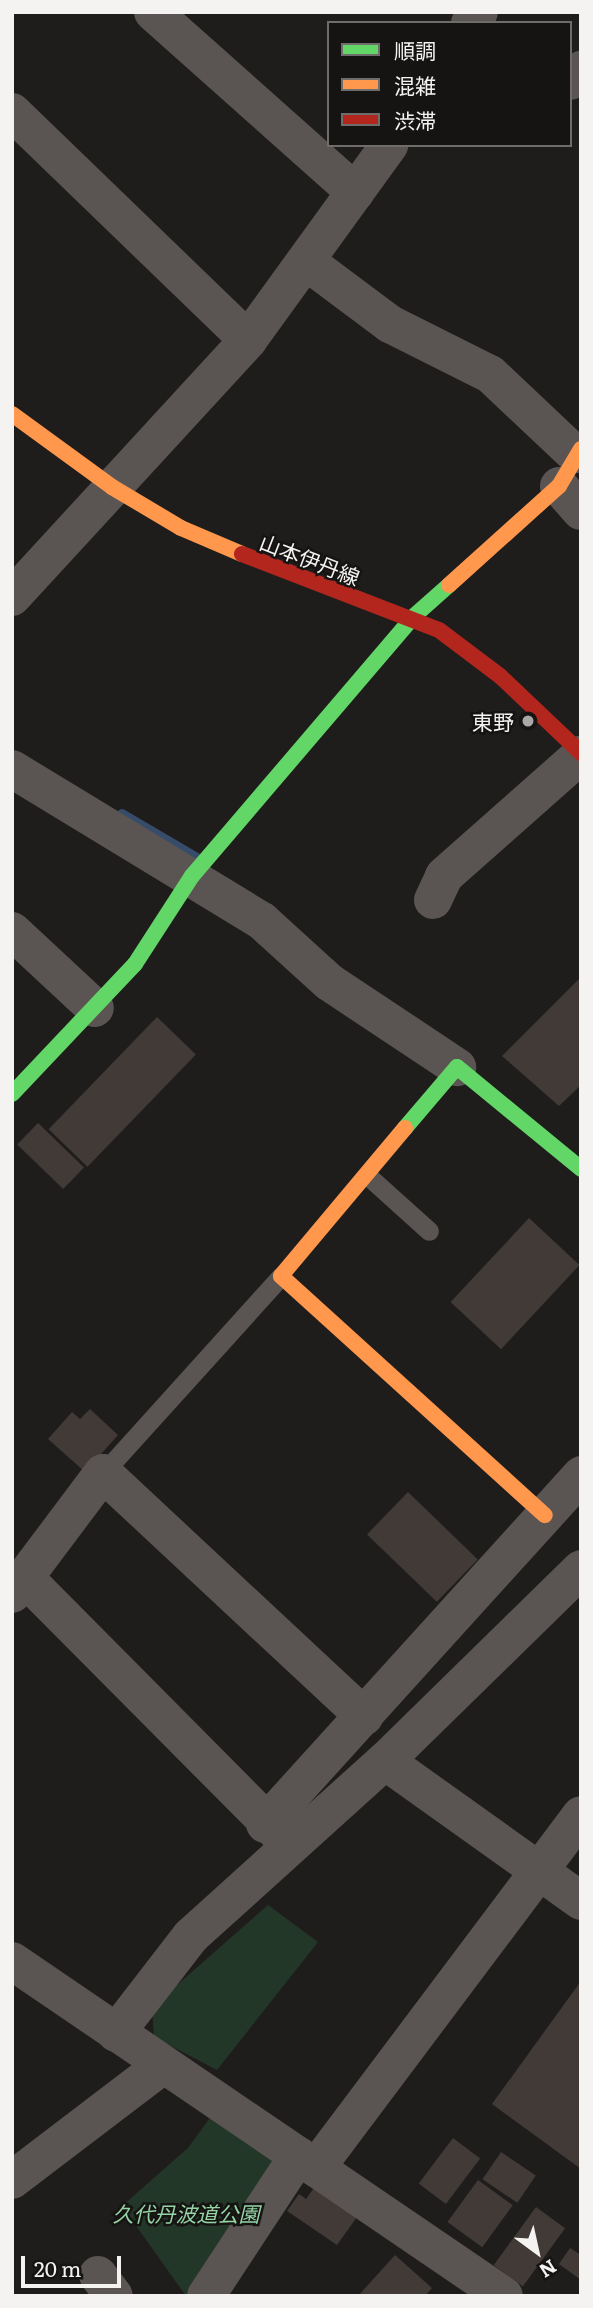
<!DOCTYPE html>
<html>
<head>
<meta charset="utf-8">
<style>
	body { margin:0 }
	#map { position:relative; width:593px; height:2308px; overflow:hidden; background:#1f1d1c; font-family:Literata,"Noto Sans JP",serif }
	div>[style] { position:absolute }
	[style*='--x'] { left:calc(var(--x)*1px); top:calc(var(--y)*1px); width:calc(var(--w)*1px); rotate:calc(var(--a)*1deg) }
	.green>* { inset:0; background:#233728 }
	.stream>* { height:10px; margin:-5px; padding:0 5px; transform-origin:5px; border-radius:5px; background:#364c6a }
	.building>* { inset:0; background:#413a37; transform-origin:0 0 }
	.lane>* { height:19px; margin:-9.5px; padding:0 9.5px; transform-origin:9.5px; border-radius:9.5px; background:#5a5552 }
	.street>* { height:38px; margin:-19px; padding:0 19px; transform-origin:19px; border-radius:19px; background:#5a5552 }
	.fast>* { height:16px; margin:-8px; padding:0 8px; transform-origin:8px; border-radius:8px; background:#63d668 }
	.slow>* { height:16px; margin:-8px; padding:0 8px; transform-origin:8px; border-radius:8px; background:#ff974d }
	.jam>* { height:16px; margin:-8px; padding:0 8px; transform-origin:8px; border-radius:8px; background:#b3261e }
	.dots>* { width:19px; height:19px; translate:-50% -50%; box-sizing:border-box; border:4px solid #161412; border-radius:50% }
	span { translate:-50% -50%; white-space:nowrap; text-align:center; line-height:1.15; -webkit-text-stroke:5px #161412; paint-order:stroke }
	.street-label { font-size:21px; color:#f5f3f1 }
	.poi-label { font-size:21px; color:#f5f3f1 }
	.right { translate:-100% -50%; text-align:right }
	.park-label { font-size:21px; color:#94d3a4; font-style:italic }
	.frame { position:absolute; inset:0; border:14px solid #f5f3f1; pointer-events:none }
	.legend { position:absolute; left:327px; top:21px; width:245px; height:126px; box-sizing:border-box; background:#161412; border:2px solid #6f6d6b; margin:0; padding:9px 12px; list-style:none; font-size:21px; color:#f5f3f1 }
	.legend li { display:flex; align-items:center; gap:14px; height:35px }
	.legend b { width:35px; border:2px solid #6f6d6b }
	.north { position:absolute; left:502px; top:2217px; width:70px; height:70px; -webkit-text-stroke:5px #161412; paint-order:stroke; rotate:147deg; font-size:19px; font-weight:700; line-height:28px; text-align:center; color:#f5f3f1 }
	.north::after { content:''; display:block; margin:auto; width:24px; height:32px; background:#f5f3f1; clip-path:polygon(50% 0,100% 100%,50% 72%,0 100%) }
	.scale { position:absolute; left:21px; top:2256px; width:100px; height:32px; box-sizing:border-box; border:4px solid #f5f3f1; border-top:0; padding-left:9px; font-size:21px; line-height:24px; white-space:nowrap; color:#f5f3f1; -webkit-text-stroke:5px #161412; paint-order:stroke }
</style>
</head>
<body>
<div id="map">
	<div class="green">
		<div style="clip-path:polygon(268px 1905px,318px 1942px,217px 2070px,154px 2037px,152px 2007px)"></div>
		<div style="clip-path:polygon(215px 2111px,282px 2155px,186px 2296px,122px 2206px,188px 2148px)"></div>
	</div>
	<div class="stream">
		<div style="--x:122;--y:814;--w:87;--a:30.4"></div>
	</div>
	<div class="building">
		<div style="clip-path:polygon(581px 977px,581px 1085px,559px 1106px,502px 1056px)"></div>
		<div style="left:157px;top:1017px;width:54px;height:156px;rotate:44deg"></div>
		<div style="left:38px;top:1123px;width:64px;height:30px;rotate:44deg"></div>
		<div style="left:529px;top:1218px;width:69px;height:115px;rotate:43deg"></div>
		<div style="clip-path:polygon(90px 1409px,118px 1435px,85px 1472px,48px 1439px,72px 1412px,80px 1419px)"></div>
		<div style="left:408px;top:1492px;width:97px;height:59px;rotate:44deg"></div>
		<div style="clip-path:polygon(581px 1981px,581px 2169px,492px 2104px)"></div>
		<div style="left:453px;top:2138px;width:34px;height:57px;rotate:37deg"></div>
		<div style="left:501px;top:2152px;width:42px;height:33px;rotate:34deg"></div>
		<div style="left:478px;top:2180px;width:43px;height:52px;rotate:36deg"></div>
		<div style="clip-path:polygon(314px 2188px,357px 2217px,337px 2245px,287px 2211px,299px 2194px,306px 2199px)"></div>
		<div style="left:536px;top:2207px;width:36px;height:72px;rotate:36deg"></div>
		<div style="clip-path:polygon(570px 2248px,581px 2255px,581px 2280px,559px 2264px)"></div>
		<div style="clip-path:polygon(395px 2255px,432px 2288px,425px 2296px,358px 2296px)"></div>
	</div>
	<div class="lane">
		<div style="--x:368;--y:1176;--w:82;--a:42"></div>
		<div style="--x:103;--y:1473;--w:266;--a:-47.9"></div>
	</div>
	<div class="street">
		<div style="--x:153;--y:12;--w:271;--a:41.7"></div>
		<div style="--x:470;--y:23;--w:14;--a:-51"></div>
		<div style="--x:570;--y:81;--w:16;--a:-45"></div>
		<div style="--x:12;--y:112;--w:328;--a:44"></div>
		<div style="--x:307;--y:262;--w:104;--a:36.8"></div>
		<div style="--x:390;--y:324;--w:112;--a:26.6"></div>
		<div style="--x:490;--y:374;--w:117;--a:43.3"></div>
		<div style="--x:559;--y:486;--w:33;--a:49"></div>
		<div style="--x:12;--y:597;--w:349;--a:-47.4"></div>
		<div style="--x:248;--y:340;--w:241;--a:-54.1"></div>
		<div style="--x:12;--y:769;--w:293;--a:31.3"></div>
		<div style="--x:262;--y:921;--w:91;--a:42.3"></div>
		<div style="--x:329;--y:982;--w:154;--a:33.6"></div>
		<div style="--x:433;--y:900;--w:26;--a:-65"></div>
		<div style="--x:444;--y:876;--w:183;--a:-41.5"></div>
		<div style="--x:12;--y:931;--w:113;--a:42.9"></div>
		<div style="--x:24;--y:1577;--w:372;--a:45.2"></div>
		<div style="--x:12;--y:1594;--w:151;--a:-53.1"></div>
		<div style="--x:103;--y:1473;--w:357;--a:43"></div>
		<div style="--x:385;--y:1761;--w:241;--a:35.5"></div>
		<div style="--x:265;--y:1824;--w:471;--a:-47.8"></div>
		<div style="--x:12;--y:1961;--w:595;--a:34.25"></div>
		<div style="--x:116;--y:2033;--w:123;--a:-52.3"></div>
		<div style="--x:191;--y:1936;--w:261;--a:-42.1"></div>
		<div style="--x:385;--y:1761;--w:274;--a:-44.4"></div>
		<div style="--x:316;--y:2168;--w:441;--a:-53.1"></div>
		<div style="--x:12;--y:2180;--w:190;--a:-37.3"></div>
		<div style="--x:98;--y:2275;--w:26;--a:53"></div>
		<div style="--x:206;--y:2296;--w:168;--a:-56.7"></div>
	</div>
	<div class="fast">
		<div style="--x:12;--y:1094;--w:179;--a:-46.6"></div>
		<div style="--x:135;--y:964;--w:105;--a:-57.1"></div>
		<div style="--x:192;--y:876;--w:340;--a:-49.5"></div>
		<div style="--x:413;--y:617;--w:48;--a:-41.6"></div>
		<div style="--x:405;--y:1128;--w:80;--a:-49.6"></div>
		<div style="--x:457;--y:1067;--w:161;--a:39.4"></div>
	</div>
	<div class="slow">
		<div style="--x:12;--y:414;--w:124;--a:36.1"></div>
		<div style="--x:112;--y:487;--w:80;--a:30.7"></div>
		<div style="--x:181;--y:528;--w:66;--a:23.1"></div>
		<div style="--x:449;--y:585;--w:148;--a:-42"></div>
		<div style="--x:559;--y:486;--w:43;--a:-59.3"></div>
		<div style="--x:405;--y:1128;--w:193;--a:130"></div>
		<div style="--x:281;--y:1276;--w:356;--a:42.2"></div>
	</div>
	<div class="jam">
		<div style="--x:242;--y:554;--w:211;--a:21.1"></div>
		<div style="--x:439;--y:630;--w:76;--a:37"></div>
		<div style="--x:500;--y:676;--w:112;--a:43.5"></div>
	</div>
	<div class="dots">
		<div style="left:528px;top:721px;background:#aaa8a6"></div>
	</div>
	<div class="street-label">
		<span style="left:310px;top:559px;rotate:21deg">山本伊丹線</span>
	</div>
	<div class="poi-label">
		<span class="right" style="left:514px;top:721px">東野</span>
	</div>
	<div class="park-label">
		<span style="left:186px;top:2213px">久代丹波道公園</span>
	</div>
	<div class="frame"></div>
	<ul class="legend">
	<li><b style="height:9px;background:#63d668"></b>順調</li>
	<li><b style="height:9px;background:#ff974d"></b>混雑</li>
	<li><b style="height:9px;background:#b3261e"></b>渋滞</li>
	</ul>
	<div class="north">N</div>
	<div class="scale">20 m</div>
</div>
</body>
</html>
